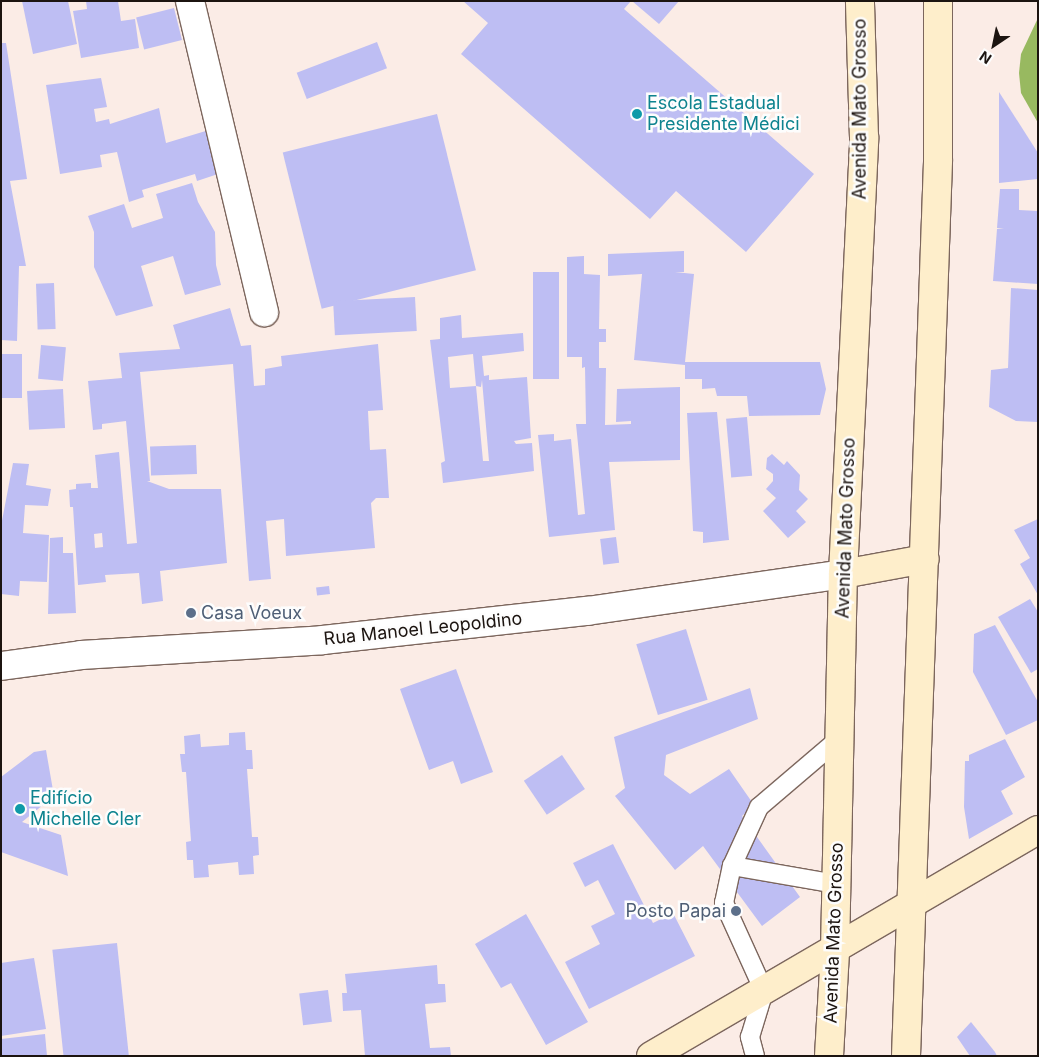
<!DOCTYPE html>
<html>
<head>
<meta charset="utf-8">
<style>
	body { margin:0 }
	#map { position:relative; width:1039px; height:1057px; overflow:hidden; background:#fbece6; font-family:Inter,sans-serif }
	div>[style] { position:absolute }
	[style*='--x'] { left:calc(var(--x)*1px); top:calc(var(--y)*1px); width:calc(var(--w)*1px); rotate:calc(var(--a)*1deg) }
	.forest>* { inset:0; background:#98b960 }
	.building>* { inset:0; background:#bebef3; transform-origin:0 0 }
	.roads { filter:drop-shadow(1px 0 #7c665d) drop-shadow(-1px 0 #7c665d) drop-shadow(0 1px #7c665d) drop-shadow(0 -1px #7c665d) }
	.service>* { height:18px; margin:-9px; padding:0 9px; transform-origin:9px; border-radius:9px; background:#fff }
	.minor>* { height:28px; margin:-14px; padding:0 14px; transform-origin:14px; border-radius:14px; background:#fff }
	.secondary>* { height:28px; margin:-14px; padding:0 14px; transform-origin:14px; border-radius:14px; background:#feeecb }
	.dots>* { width:14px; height:14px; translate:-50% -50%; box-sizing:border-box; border:2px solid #fdfdfd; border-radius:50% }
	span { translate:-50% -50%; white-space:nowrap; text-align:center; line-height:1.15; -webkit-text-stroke:5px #fdfdfd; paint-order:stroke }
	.culture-label { font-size:18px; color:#0d838f }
	.left { translate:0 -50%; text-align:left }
	.street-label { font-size:18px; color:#1c1410 }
	.service-label { font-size:18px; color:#4e5e75 }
	.right { translate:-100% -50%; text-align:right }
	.frame { position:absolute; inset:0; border:2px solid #1c1410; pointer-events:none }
	.north { position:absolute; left:969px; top:20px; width:50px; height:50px; -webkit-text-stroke:4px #fdfdfd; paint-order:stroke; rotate:214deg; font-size:14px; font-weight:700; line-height:20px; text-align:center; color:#1c1410 }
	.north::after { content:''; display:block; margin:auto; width:18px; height:22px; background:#1c1410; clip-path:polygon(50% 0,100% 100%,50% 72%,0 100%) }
</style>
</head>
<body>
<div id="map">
	<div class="forest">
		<div style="clip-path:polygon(1038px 18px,1038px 123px,1021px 93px,1019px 73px,1021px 54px)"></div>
	</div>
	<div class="building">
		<div style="clip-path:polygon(22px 1px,68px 1px,77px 44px,33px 54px)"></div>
		<div style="clip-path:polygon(86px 1px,118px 1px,121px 21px,135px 19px,139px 48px,81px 58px,73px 11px,87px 9px)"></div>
		<div style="clip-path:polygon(463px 1px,631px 1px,624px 9px,814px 174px,746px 252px,676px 191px,650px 219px,461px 54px,488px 23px)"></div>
		<div style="clip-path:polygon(632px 1px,679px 1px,659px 24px)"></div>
		<div style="left:174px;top:8px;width:33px;height:39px;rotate:76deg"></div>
		<div style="left:377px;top:42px;width:28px;height:86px;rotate:69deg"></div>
		<div style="clip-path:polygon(1px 43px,6px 43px,27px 179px,10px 181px,26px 266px,19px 266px,17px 341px,1px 340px)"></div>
		<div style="clip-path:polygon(101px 78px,107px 107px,94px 109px,96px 122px,109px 119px,110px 124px,159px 108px,166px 143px,209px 130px,221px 173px,197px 181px,195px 174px,142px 190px,144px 197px,129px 202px,117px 152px,100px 155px,102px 167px,60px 174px,46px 85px)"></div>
		<div style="clip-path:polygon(999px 92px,1038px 153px,1038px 179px,999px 183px)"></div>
		<div style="left:437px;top:114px;width:161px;height:159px;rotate:76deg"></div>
		<div style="clip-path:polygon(192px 183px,198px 202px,215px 232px,216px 265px,221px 285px,185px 295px,173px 256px,141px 266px,153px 306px,116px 316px,94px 267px,94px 232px,88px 216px,124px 204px,132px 228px,163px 218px,156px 194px)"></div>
		<div style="clip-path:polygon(1000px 189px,1019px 189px,1019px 210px,1038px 211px,1038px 284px,993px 281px,997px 229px,1004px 229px,997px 228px)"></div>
		<div style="clip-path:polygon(684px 251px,684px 272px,675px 272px,694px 274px,685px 362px,820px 362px,826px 389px,820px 415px,749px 416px,747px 396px,717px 396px,715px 388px,702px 389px,702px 379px,685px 379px,685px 365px,634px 360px,642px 274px,608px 276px,608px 254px)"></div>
		<div style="clip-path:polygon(584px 256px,584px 274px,600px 275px,599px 329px,606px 329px,606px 342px,599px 342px,599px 368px,606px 368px,605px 425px,631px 424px,631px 421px,616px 422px,617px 389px,680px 387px,680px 460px,609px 462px,615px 530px,549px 537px,538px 435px,554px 434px,554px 441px,571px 439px,578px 515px,585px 514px,576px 424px,586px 424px,585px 367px,582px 368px,582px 357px,567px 357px,567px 257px)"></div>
		<div style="left:533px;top:272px;width:26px;height:107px"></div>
		<div style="left:54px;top:283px;width:46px;height:18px;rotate:88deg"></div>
		<div style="clip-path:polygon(1011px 288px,1038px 290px,1038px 422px,1016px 421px,989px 407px,991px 370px,1008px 368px)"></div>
		<div style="left:415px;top:297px;width:34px;height:82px;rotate:87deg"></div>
		<div style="clip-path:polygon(evenodd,230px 308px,241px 346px,251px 345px,254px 386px,265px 385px,265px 369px,282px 366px,281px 356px,378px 344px,383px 410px,368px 411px,370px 450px,386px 449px,389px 498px,376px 498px,371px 503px,375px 548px,286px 556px,284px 519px,266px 521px,271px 579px,249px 581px,233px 364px,140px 372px,150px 481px,147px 481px,169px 489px,221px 489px,227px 563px,160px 571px,163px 601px,142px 604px,139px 573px,105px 575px,106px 582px,78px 585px,73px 507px,70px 507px,69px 490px,76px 489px,76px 484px,91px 483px,91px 488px,98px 488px,95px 455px,119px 452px,127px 544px,137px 543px,126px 421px,102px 424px,102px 429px,93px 430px,88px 381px,122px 378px,119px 353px,180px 349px,173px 325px,230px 308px,102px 533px,103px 547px,95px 548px,94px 534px,102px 533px)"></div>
		<div style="clip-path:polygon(evenodd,461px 315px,462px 338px,523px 333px,524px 351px,482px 356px,484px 376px,489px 375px,489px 380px,527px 377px,531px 438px,514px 441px,516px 444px,532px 443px,534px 471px,443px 483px,441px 463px,445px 461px,430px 340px,440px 339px,440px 318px,461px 315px,473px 354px,476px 386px,481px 387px,482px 380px,489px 461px,483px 461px,476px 386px,450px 388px,448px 357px,473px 354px)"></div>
		<div style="left:41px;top:345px;width:25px;height:34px;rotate:5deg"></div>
		<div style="left:1px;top:354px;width:21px;height:44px"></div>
		<div style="left:63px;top:389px;width:39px;height:36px;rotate:87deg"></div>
		<div style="clip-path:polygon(717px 412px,729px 540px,703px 543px,703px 532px,693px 531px,687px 413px)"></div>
		<div style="left:747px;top:417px;width:59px;height:21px;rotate:85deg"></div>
		<div style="left:196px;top:445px;width:29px;height:46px;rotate:88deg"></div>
		<div style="clip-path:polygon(772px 454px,784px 465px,787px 461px,800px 475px,799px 490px,808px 499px,796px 511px,806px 522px,788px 538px,763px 511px,776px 498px,766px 489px,773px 481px,773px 474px,766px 469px,767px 458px)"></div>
		<div style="clip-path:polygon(13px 463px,29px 464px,26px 485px,51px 489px,48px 506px,25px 505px,23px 533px,49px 535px,47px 582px,20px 581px,19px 596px,1px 594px,1px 526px)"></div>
		<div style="clip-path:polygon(1038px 519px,1038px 595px,1020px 564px,1030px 558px,1014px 530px)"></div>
		<div style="clip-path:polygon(63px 537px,63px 553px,73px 553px,76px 613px,48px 614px,50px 538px)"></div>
		<div style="left:616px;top:537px;width:26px;height:16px;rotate:83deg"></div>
		<div style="left:329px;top:586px;width:8px;height:13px;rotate:83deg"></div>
		<div style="clip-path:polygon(1030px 599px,1038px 612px,1038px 669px,1031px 673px,998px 617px)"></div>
		<div style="clip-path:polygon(995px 625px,1038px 702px,1038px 720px,1006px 735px,973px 672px,974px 634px)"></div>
		<div style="left:686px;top:629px;width:74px;height:52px;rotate:73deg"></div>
		<div style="clip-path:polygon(456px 669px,493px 772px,461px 784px,453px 761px,429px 770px,400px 689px)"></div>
		<div style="clip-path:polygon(750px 688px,758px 719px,666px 755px,664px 775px,690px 794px,729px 769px,754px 805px,742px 816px,800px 897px,762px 926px,703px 846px,675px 870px,615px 796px,625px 788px,614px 737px)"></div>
		<div style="clip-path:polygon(245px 732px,246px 750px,252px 750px,253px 769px,247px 769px,252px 837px,258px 837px,259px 855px,253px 856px,254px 874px,239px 875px,238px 862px,208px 865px,209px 877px,194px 878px,193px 860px,187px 860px,186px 842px,191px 841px,186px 772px,182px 772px,180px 754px,185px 754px,184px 736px,200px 734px,201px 747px,229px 745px,229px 733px)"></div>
		<div style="clip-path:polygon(1005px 739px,1025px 777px,1001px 791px,1013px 814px,969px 839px,964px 807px,965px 761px,969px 761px,969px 755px)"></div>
		<div style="clip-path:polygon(46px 750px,54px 796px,22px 822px,61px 835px,68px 876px,1px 852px,1px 777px,34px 752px)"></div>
		<div style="left:562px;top:755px;width:41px;height:46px;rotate:56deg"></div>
		<div style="clip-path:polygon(613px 844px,653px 923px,673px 913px,695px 956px,589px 1009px,565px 962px,600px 944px,591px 926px,615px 914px,598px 880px,585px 887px,573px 863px)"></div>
		<div style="clip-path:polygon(526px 914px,588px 1022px,546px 1045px,511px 983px,501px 988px,475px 944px)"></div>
		<div style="left:117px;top:943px;width:114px;height:65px;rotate:84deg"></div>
		<div style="clip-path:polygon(34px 958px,46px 1029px,1px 1036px,1px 963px)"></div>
		<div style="clip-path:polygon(437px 965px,438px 984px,445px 984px,446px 1002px,425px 1004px,430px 1048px,450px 1047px,451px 1056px,365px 1056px,361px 1010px,343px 1011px,342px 993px,347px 993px,345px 974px)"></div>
		<div style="left:328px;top:990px;width:32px;height:29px;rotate:83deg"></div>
		<div style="clip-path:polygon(971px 1022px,995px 1052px,997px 1056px,970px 1056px,957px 1037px)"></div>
		<div style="clip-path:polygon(45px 1034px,47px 1056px,1px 1056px,1px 1039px)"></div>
	</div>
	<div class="roads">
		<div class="service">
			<div style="--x:732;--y:866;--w:106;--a:9.8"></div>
			<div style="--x:755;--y:1056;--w:20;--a:-105"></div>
			<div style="--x:750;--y:1037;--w:48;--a:-73.1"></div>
			<div style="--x:764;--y:991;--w:97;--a:-114.4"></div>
			<div style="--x:724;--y:903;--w:38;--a:-78"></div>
			<div style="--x:732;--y:866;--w:65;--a:-65.4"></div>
			<div style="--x:759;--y:807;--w:106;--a:-40.4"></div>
		</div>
		<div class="minor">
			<div style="--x:190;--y:1;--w:320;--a:76.6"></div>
			<div style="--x:1;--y:666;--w:81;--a:-7.8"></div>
			<div style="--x:81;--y:655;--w:242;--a:-3.5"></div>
			<div style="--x:323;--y:640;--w:266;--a:-6.3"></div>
			<div style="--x:587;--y:611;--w:259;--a:-8.2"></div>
		</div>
		<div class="secondary">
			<div style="--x:843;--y:574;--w:83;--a:-10.4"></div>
			<div style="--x:651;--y:1056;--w:448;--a:-30.3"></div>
			<div style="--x:829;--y:1056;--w:105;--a:-86.7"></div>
			<div style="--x:835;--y:951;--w:377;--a:-88.8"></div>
			<div style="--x:843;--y:574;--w:437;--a:-87.2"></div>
			<div style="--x:864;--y:138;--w:137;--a:-91.7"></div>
			<div style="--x:906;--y:1056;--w:897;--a:-87.95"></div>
			<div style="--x:938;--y:160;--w:159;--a:-90"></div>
		</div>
	</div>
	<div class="dots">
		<div style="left:637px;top:114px;background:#0f9aa8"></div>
		<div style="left:191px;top:613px;background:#5c6f8a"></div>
		<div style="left:20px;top:809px;background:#0f9aa8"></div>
		<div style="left:736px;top:911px;background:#5c6f8a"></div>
	</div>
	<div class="culture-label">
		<span class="left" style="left:647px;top:114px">Escola Estadual<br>Presidente Médici</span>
		<span class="left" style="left:30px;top:809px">Edifício<br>Michelle Cler</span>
	</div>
	<div class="street-label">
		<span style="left:860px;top:109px;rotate:-90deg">Avenida Mato Grosso</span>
		<span style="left:846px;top:528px;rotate:-88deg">Avenida Mato Grosso</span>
		<span style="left:423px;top:629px;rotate:-6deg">Rua Manoel Leopoldino</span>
		<span style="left:834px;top:933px;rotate:-88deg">Avenida Mato Grosso</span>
	</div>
	<div class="service-label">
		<span class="left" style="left:201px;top:613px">Casa Voeux</span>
		<span class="right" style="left:726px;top:911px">Posto Papai</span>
	</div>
	<div class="frame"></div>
	<div class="north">N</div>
</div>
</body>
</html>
